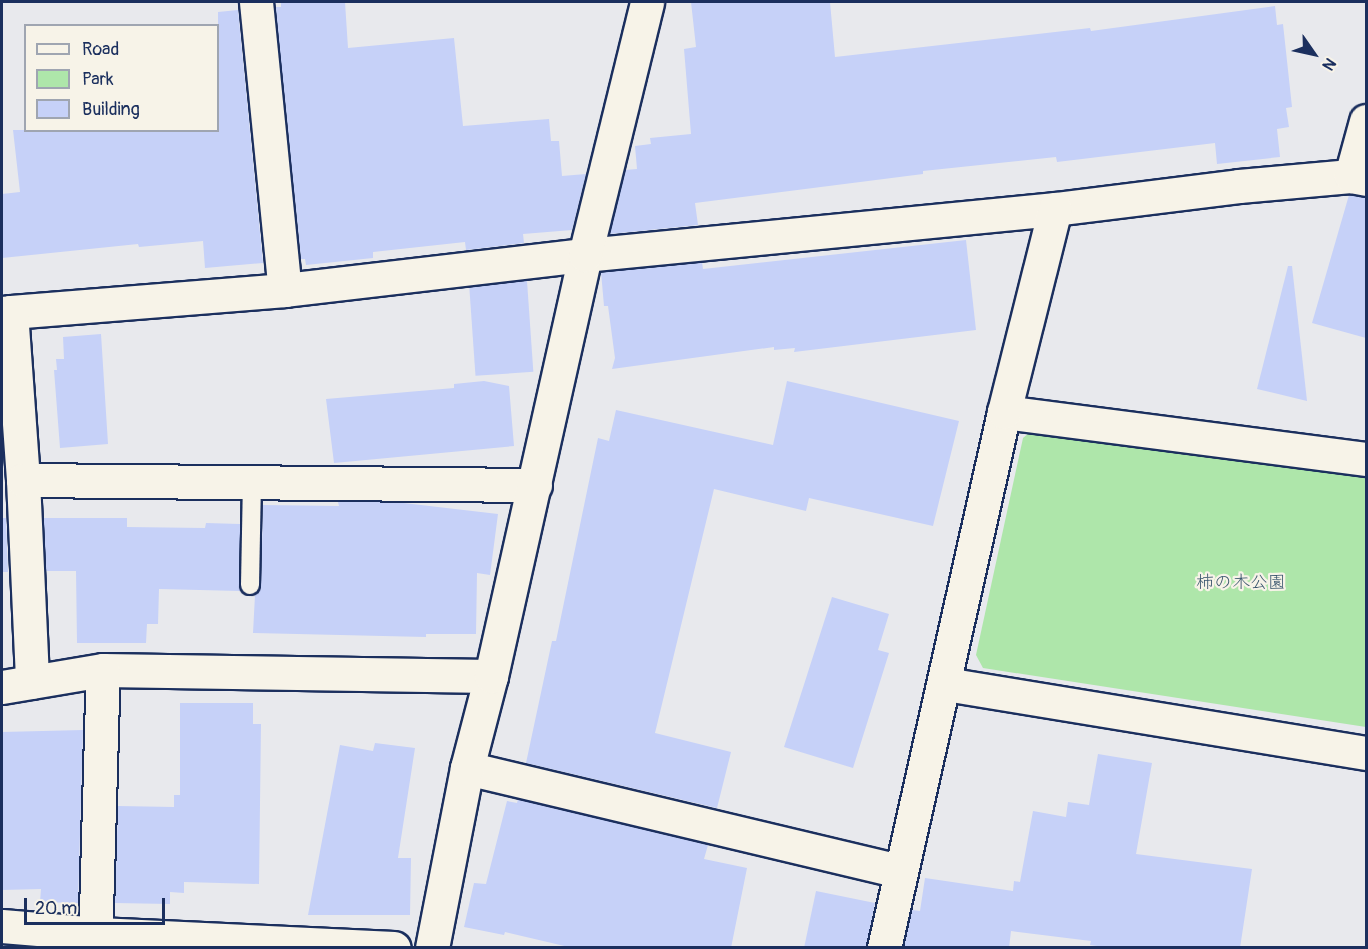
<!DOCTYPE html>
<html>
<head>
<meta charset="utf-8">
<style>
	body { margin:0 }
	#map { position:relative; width:1368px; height:949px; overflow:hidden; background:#e8e9ed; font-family:Pangolin,"Klee One",sans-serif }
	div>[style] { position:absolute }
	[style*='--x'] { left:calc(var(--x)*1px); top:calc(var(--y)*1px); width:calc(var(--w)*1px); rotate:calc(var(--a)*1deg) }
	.green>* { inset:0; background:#aee6aa }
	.building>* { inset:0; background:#c6d1f8; transform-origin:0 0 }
	.roads { filter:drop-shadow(2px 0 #1b2f5e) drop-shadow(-2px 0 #1b2f5e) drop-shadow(0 2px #1b2f5e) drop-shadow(0 -2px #1b2f5e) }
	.service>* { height:18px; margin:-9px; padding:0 9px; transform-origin:9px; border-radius:9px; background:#f7f3e8 }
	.minor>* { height:33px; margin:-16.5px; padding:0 16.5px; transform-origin:16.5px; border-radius:16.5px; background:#f7f3e8 }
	span { translate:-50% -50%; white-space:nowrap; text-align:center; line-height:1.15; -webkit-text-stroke:4.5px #f7f3e8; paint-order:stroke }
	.park-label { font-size:18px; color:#38546d }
	.frame { position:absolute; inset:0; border:3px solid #1b2f5e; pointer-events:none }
	.legend { position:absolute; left:24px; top:24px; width:195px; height:108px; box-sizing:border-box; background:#f7f3e8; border:2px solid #9fa5b1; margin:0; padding:8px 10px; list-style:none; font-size:18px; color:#1b2f5e }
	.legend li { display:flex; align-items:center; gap:12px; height:30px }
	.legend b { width:30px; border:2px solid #9fa5b1 }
	.north { position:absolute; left:1284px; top:24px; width:60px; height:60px; -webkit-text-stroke:4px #f7f3e8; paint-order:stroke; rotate:124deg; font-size:16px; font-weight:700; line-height:24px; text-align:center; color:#1b2f5e }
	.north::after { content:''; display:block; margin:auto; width:21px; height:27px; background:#1b2f5e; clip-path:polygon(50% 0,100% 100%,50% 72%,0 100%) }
	.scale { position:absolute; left:24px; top:898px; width:141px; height:27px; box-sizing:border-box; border:3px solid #1b2f5e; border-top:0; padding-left:8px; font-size:18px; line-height:21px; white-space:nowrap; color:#1b2f5e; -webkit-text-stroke:4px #f7f3e8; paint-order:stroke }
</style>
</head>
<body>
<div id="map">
	<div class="green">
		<div style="clip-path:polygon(1035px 428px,1366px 477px,1366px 727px,983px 668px,976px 655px,1023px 438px)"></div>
	</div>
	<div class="building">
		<div style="clip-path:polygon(281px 2px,345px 2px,348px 48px,454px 38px,463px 126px,549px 119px,551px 141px,559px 141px,562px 176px,586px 174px,572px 230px,523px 234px,524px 243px,466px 250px,465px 242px,373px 252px,373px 258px,306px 265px,305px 259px,301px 259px,275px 7px,281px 7px)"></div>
		<div style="clip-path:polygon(691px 2px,830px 2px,835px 57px,1090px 28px,1091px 31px,1275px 6px,1277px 25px,1283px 24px,1292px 107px,1286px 108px,1289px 127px,1277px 129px,1280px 157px,1217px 164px,1215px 143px,1057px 162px,1056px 157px,923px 171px,923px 174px,695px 203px,698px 225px,610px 234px,625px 170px,637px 169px,635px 146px,651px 144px,650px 138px,691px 134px,684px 49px,696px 47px)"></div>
		<div style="clip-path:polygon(238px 10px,263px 263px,205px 268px,203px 241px,139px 247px,138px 244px,2px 258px,2px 194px,20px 192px,13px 130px,218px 130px,218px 12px)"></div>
		<div style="clip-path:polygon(1349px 195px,1366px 197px,1366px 338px,1312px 323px)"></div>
		<div style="clip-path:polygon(966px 240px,976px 330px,794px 352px,795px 348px,774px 350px,774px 347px,612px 369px,615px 358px,608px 306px,604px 306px,601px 272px,702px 262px,703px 269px)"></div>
		<div style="clip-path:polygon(1288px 266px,1292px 266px,1307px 401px,1257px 389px)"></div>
		<div style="left:527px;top:281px;width:91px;height:58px;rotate:86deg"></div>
		<div style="clip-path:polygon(101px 334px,108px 444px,60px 448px,54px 370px,57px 370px,56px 359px,64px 359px,63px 337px)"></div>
		<div style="clip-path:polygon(484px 381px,509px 386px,514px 446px,334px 463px,326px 399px,454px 388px,454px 384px)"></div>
		<div style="clip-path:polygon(787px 381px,959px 421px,933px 526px,809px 498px,806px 511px,714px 489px,655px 733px,731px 752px,717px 808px,526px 763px,552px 641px,556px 641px,598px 438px,609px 441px,616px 410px,773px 445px)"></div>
		<div style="clip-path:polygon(338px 502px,395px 502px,498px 514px,490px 575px,477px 573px,476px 634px,426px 634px,426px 637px,253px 633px,255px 595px,261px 585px,263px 505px,339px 506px)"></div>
		<div style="clip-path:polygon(2px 518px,6px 518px,8px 572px,2px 572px)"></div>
		<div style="clip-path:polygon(43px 518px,127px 518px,127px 527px,205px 528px,206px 523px,240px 524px,240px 591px,159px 589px,158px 624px,147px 624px,146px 643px,77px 643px,76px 571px,46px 571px)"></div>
		<div style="clip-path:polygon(832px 597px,889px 614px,878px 650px,889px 653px,853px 768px,784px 747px)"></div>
		<div style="clip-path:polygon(180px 703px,253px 703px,253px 724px,261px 724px,259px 884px,184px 882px,184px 893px,170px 892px,170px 904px,115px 903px,118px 806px,174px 807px,174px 795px,180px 795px)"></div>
		<div style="clip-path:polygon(83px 730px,78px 903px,40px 902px,41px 889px,2px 890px,2px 732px)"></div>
		<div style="clip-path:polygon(375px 743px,415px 748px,398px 858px,411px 858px,410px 915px,308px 915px,340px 745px,373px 751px)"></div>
		<div style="clip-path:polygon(1098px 754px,1152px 763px,1136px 854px,1252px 869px,1240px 948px,1111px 948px,1090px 945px,1091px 941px,1011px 931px,1009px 948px,903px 948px,912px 910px,920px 911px,925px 878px,1013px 891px,1014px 881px,1020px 882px,1033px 811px,1066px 817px,1068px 802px,1089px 805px)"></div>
		<div style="clip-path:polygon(518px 799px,708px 845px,704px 859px,747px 868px,731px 948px,573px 948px,505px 932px,504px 935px,464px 927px,474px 883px,486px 884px,507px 801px,517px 803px)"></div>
		<div style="clip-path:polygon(816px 891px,875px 903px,866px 948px,804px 948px)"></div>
	</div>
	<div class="roads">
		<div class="service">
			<div style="--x:250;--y:585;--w:103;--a:-88.9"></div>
		</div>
		<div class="minor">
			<div style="--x:256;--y:2;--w:289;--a:84.3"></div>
			<div style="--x:285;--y:290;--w:302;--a:-6.7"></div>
			<div style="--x:585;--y:255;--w:472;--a:-5.6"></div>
			<div style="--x:1055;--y:209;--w:185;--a:-7.1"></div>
			<div style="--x:1239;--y:186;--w:112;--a:-5.1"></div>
			<div style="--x:1351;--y:176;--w:15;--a:11"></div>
			<div style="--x:1351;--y:176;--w:57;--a:-74.7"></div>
			<div style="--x:11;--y:312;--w:275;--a:-4.6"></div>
			<div style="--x:2;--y:313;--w:9;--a:-6"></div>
			<div style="--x:11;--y:312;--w:168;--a:85.9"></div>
			<div style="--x:23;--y:480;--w:202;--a:87.4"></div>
			<div style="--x:1004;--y:412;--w:365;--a:7.4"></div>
			<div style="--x:23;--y:480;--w:512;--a:0.56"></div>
			<div style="--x:945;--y:684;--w:427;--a:9.3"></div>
			<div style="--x:2;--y:687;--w:102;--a:-9.6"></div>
			<div style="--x:103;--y:670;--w:388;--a:0.9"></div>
			<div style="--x:467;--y:768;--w:444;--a:13.4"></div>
			<div style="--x:2;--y:926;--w:96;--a:4.8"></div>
			<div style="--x:98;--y:934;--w:296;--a:2.7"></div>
			<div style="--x:95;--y:948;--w:278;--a:-88.4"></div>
			<div style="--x:432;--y:948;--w:183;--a:-79"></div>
			<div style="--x:467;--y:768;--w:95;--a:-75.4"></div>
			<div style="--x:491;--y:676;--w:431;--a:-77.4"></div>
			<div style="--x:585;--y:255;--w:260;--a:-76.2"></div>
			<div style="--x:884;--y:948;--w:549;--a:-77.38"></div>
			<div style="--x:1004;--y:412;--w:209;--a:-75.9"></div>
		</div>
	</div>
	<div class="park-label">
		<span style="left:1241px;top:583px">柿の木公園</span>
	</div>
	<div class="frame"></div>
	<ul class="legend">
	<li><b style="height:8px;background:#f7f3e8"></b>Road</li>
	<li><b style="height:16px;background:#aee6aa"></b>Park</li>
	<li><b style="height:16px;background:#c6d1f8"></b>Building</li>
	</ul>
	<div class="north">N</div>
	<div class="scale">20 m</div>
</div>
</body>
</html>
